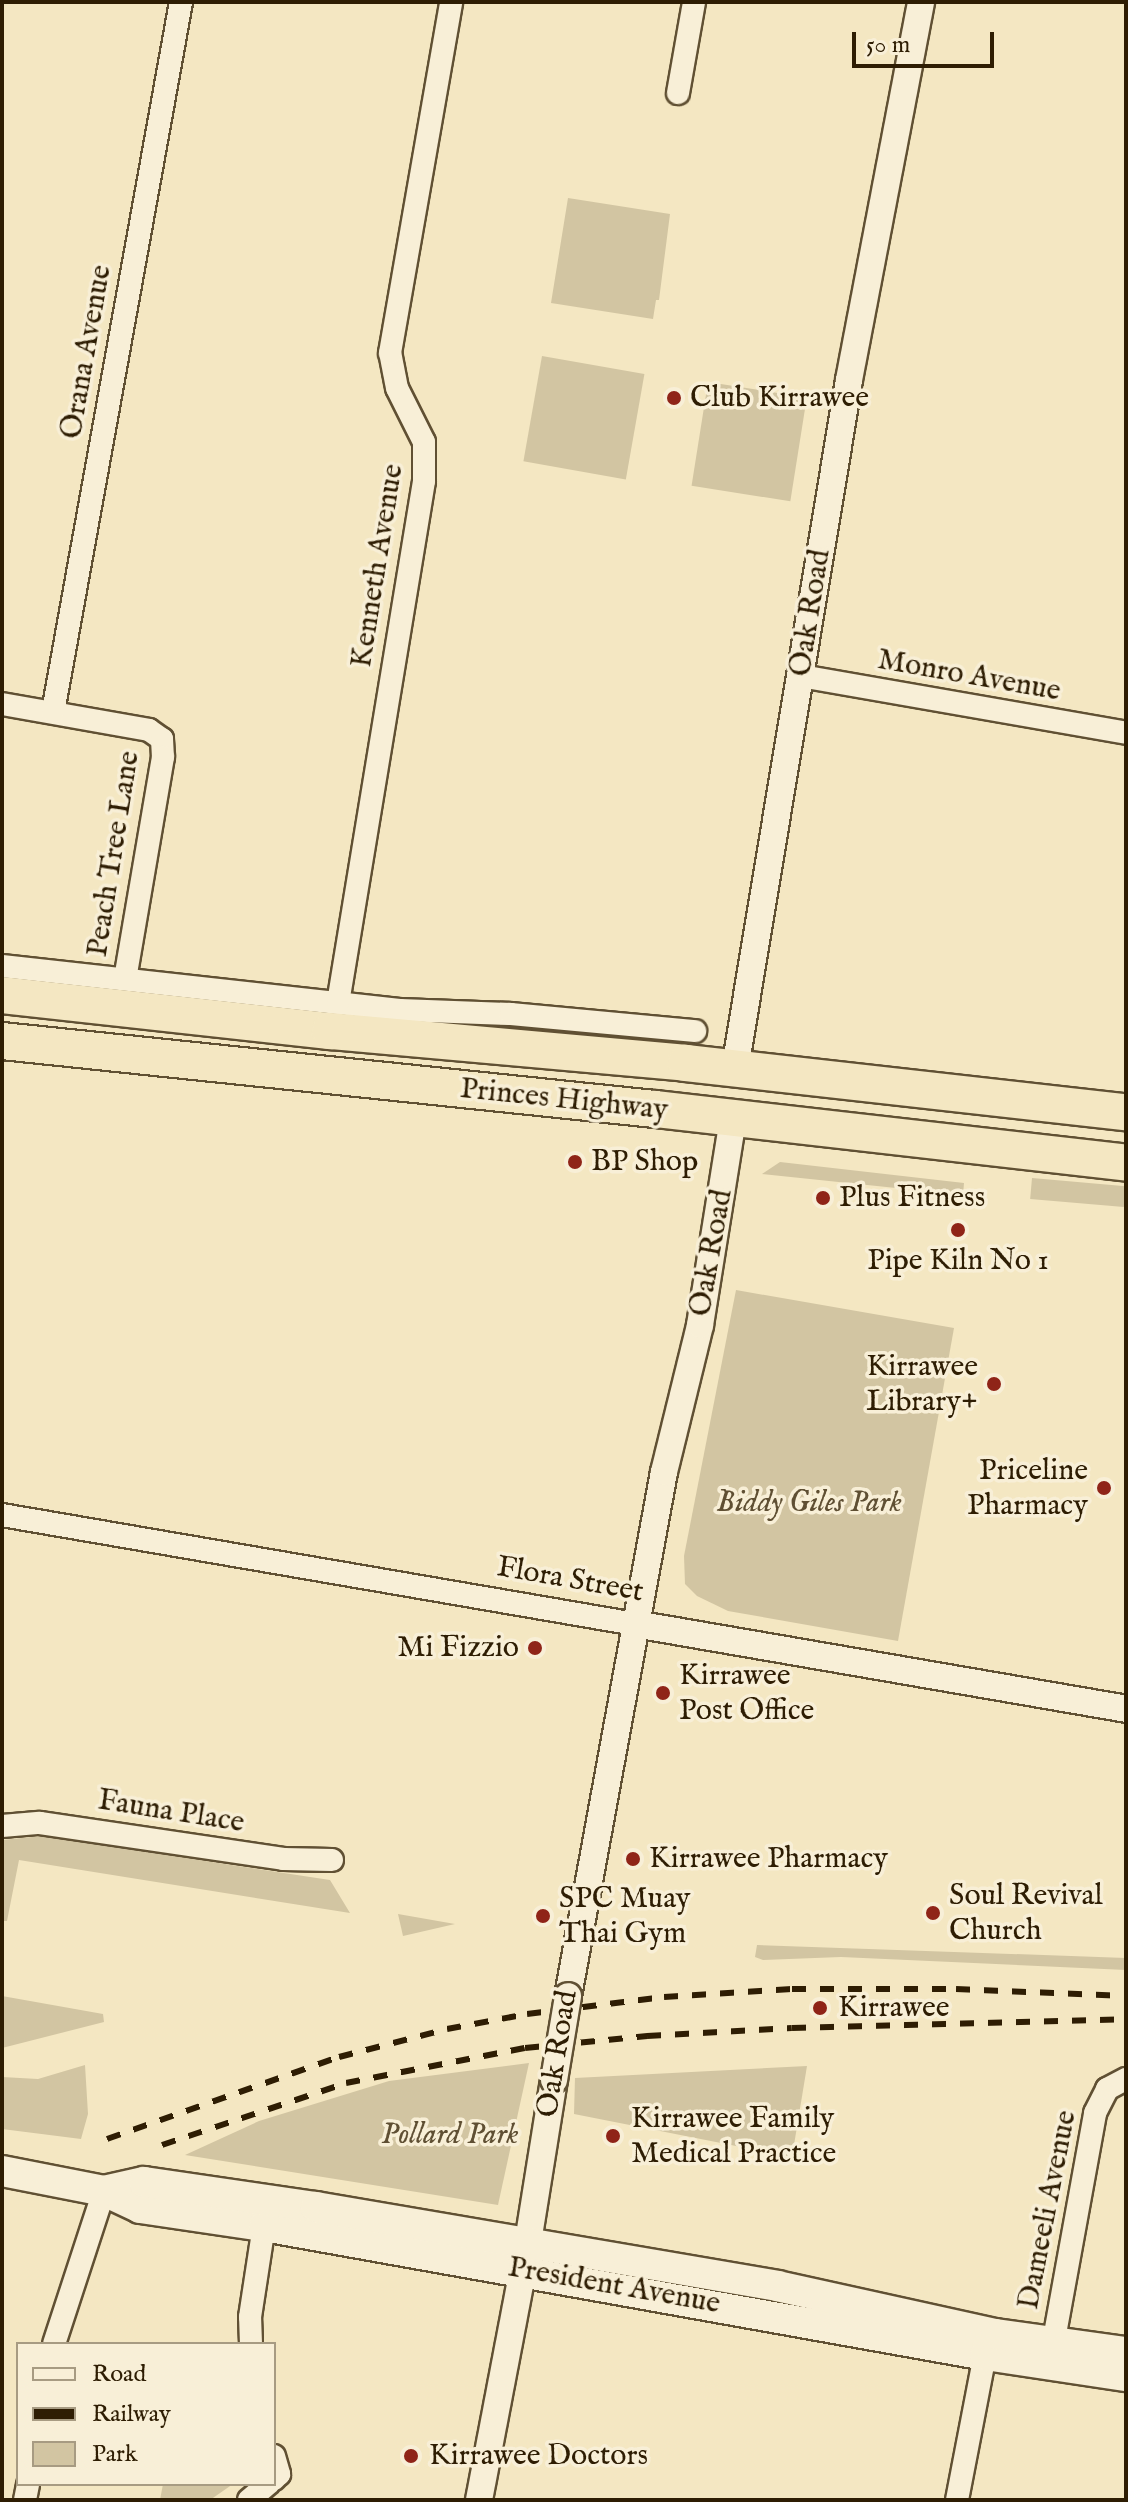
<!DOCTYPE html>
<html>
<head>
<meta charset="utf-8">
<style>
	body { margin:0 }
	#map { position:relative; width:1128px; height:2502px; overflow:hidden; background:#f4e7c2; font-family:"IM FELL English",serif }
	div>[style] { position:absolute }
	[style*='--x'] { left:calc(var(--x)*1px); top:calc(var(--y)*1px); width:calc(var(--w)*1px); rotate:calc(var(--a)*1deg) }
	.green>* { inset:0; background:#d2c5a2; transform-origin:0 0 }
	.roads { filter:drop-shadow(2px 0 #605033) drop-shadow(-2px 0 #605033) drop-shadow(0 2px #605033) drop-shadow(0 -2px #605033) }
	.minor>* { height:22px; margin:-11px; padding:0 11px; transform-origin:11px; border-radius:11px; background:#f8efd7 }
	.tertiary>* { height:26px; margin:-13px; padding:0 13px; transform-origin:13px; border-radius:13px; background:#f8efd7 }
	.secondary>* { height:30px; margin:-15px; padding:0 15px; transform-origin:15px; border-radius:15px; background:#f8efd7 }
	.trunk>* { height:36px; margin:-18px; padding:0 18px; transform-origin:18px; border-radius:18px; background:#f4e7c2 }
	.rail>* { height:6px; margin-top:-3px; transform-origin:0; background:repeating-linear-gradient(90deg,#2e1d03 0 14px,transparent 0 28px) }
	.bridges { filter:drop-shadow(2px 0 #605033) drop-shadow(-2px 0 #605033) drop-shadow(0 2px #605033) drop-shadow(0 -2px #605033) }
	.tertiary-bridge>* { height:26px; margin:-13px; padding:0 13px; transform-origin:13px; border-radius:13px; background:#f8efd7 }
	.dots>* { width:22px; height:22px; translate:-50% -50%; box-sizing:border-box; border:4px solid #f8efd7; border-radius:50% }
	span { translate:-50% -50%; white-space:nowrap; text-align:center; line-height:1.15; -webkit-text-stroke:7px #f8efd7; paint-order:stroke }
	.street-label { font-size:30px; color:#2e1d03 }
	.poi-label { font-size:30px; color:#2e1d03 }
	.left { translate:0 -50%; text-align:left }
	.right { translate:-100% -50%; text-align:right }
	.park-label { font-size:30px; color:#5f4f33; font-style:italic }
	.frame { position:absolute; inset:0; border:4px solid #2e1d03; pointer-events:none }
	.legend { position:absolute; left:16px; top:2342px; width:260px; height:144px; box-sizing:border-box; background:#f8efd7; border:2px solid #a79b82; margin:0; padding:10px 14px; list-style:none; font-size:24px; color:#2e1d03 }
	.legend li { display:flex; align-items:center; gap:16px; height:40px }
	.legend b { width:40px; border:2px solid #a79b82 }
	.scale { position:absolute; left:852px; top:32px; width:142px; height:36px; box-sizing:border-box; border:4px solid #2e1d03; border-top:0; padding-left:10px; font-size:24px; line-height:28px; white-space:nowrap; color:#2e1d03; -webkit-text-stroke:6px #f8efd7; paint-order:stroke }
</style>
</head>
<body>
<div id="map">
	<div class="green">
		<div style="clip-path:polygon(568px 198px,670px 214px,659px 300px,656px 300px,653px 319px,551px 303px)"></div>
		<div style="left:542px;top:356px;width:104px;height:107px;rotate:10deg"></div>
		<div style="left:708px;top:382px;width:100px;height:105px;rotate:9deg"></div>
		<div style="clip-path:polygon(780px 1162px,964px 1183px,963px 1195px,762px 1174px)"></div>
		<div style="left:1032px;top:1178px;width:94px;height:21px;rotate:5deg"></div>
		<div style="clip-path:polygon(736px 1290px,954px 1328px,898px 1641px,728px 1611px,697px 1596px,685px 1584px,684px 1556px)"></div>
		<div style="clip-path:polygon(42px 1836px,330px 1880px,350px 1913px,19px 1860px,7px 1921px,2px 1921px,2px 1840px)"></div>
		<div style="clip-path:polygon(398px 1914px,455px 1924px,403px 1936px)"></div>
		<div style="clip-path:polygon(757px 1945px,1126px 1958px,1126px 1970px,841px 1957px,763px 1960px,755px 1957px)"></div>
		<div style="clip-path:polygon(2px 1996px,103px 2014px,104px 2022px,2px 2048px)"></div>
		<div style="clip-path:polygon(529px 2063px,498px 2205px,185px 2155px,259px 2121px,389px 2081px)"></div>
		<div style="clip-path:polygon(85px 2065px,88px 2114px,81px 2139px,2px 2129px,2px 2077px,38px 2079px)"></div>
		<div style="clip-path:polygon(807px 2066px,792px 2157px,574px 2114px,575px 2078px)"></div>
		<div style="clip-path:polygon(163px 2484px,233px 2484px,210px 2500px,160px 2500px)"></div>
	</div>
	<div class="roads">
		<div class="minor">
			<div style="--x:678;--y:93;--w:92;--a:-80"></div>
			<div style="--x:801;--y:676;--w:330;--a:9.9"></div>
			<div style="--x:2;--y:704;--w:149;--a:10"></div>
			<div style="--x:149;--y:730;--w:16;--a:35"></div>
			<div style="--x:162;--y:739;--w:18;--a:87"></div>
			<div style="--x:163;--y:757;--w:225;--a:99.7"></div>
			<div style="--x:53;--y:712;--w:721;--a:-79.78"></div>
			<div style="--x:2;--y:966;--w:400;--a:6.3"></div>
			<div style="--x:400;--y:1010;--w:111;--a:2.1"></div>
			<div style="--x:511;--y:1014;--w:185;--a:5.3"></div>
			<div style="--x:338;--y:1003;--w:529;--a:-80.64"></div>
			<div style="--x:424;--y:481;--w:39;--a:-90"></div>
			<div style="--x:424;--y:442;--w:60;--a:-116.6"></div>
			<div style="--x:397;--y:388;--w:36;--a:-101"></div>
			<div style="--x:390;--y:353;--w:356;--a:-80.1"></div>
			<div style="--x:2;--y:1515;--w:642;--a:9.77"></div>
			<div style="--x:2;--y:1826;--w:38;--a:-5"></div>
			<div style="--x:40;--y:1823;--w:246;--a:8.4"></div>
			<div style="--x:283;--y:1859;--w:49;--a:1.2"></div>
			<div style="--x:54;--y:2344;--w:161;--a:-71.9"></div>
			<div style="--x:251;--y:2344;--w:27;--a:-92"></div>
			<div style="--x:250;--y:2317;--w:92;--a:-81.3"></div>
			<div style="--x:1051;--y:2356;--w:247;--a:-79.7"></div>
			<div style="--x:1095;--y:2113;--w:27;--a:-63"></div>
			<div style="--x:1107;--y:2089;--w:21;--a:-28"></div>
			<div style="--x:274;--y:2456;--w:19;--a:74"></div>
			<div style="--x:279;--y:2474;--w:7;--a:135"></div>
			<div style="--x:25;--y:2500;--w:16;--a:-79"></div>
			<div style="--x:249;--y:2500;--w:25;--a:-40"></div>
			<div style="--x:957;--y:2500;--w:148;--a:-79.1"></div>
			<div style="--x:985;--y:2355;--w:15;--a:-62"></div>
		</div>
		<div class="tertiary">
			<div style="--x:735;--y:1068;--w:697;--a:-80.59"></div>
			<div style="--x:849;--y:380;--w:385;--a:-79.2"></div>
			<div style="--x:635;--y:1624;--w:498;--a:9.8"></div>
			<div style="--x:568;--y:1996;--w:533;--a:-79.62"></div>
			<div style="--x:664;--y:1472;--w:151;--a:-76.2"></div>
			<div style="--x:700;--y:1325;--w:210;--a:-80.9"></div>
			<div style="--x:479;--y:2500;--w:263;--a:-79.2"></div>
			<div style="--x:528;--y:2242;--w:164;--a:-80.9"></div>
		</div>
		<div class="secondary">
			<div style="--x:2;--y:2171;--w:104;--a:11.1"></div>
			<div style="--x:104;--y:2191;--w:40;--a:25"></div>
			<div style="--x:140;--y:2208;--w:125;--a:8.3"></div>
			<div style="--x:264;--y:2226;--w:732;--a:10.14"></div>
			<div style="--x:985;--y:2355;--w:143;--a:8.5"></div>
			<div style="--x:104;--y:2191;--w:41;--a:-12.7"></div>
			<div style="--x:144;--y:2182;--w:174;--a:8.3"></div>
			<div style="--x:316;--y:2207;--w:468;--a:9.7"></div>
			<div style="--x:777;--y:2286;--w:224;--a:12.4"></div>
			<div style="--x:996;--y:2334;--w:131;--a:7.9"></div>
		</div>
		<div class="trunk">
			<div style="--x:2;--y:995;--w:330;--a:6.3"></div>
			<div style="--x:330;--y:1031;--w:357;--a:5.1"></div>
			<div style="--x:686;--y:1063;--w:443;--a:6.4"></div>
			<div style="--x:2;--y:1041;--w:657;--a:5.95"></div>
			<div style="--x:655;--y:1109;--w:474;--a:6.5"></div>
		</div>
	</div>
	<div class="rail">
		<div style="--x:107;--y:2139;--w:246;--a:-19.5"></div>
		<div style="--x:339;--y:2057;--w:112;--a:-14.5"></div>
		<div style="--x:447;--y:2029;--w:81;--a:-10.6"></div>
		<div style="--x:527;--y:2014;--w:138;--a:-7.1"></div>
		<div style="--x:664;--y:1997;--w:128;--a:-3.6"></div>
		<div style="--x:792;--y:1989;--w:164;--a:0"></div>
		<div style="--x:956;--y:1989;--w:170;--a:2.4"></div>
		<div style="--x:162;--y:2145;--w:194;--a:-18.6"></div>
		<div style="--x:346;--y:2083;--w:182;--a:-11.1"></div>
		<div style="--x:525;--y:2048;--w:123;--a:-5.6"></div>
		<div style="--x:647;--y:2036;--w:145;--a:-3.2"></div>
		<div style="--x:792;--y:2028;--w:334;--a:-1.5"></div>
	</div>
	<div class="bridges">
		<div class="tertiary-bridge">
			<div style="--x:554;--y:2080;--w:85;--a:-80.5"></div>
		</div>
	</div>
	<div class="dots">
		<div style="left:674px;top:398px;background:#8f2418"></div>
		<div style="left:575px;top:1162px;background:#8f2418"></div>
		<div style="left:823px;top:1198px;background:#8f2418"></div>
		<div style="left:958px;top:1230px;background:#8f2418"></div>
		<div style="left:994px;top:1384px;background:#8f2418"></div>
		<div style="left:1104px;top:1488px;background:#8f2418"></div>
		<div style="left:535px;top:1648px;background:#8f2418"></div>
		<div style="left:663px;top:1693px;background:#8f2418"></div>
		<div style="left:633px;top:1859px;background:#8f2418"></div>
		<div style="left:933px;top:1913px;background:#8f2418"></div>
		<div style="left:543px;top:1916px;background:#8f2418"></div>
		<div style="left:820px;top:2008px;background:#8f2418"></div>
		<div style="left:613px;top:2136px;background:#8f2418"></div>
		<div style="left:411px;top:2456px;background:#8f2418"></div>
	</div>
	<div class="street-label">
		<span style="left:87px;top:352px;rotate:-80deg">Orana Avenue</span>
		<span style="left:378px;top:566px;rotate:-81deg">Kenneth Avenue</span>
		<span style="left:811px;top:613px;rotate:-81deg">Oak Road</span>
		<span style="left:969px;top:676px;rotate:10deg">Monro Avenue</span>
		<span style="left:114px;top:854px;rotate:-81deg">Peach Tree Lane</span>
		<span style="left:564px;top:1100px;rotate:6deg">Princes Highway</span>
		<span style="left:712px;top:1253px;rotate:-80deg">Oak Road</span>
		<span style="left:570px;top:1580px;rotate:10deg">Flora Street</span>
		<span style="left:171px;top:1812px;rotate:9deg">Fauna Place</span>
		<span style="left:558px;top:2054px;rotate:-81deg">Oak Road</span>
		<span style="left:1048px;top:2210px;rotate:-79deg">Dameeli Avenue</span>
		<span style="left:614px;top:2286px;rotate:10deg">President Avenue</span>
	</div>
	<div class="poi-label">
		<span class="left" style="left:690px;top:398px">Club Kirrawee</span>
		<span class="left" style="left:591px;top:1162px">BP Shop</span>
		<span class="left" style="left:839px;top:1198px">Plus Fitness</span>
		<span style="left:958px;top:1261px">Pipe Kiln No 1</span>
		<span class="right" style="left:978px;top:1384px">Kirrawee<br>Library+</span>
		<span class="right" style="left:1088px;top:1488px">Priceline<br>Pharmacy</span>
		<span class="right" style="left:519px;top:1648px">Mi Fizzio</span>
		<span class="left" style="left:679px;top:1693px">Kirrawee<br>Post Office</span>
		<span class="left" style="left:649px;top:1859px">Kirrawee Pharmacy</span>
		<span class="left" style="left:949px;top:1913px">Soul Revival<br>Church</span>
		<span class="left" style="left:559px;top:1916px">SPC Muay<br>Thai Gym</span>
		<span class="left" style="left:838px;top:2008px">Kirrawee</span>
		<span class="left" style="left:631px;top:2136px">Kirrawee Family<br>Medical Practice</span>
		<span class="left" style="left:429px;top:2456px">Kirrawee Doctors</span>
	</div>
	<div class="park-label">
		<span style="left:809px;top:1503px">Biddy Giles Park</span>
		<span style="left:450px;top:2135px">Pollard Park</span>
	</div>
	<div class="frame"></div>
	<ul class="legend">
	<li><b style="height:10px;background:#f8efd7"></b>Road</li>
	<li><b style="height:10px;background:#2e1d03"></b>Railway</li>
	<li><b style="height:22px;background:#d2c5a2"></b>Park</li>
	</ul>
	<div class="scale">50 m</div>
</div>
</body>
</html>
